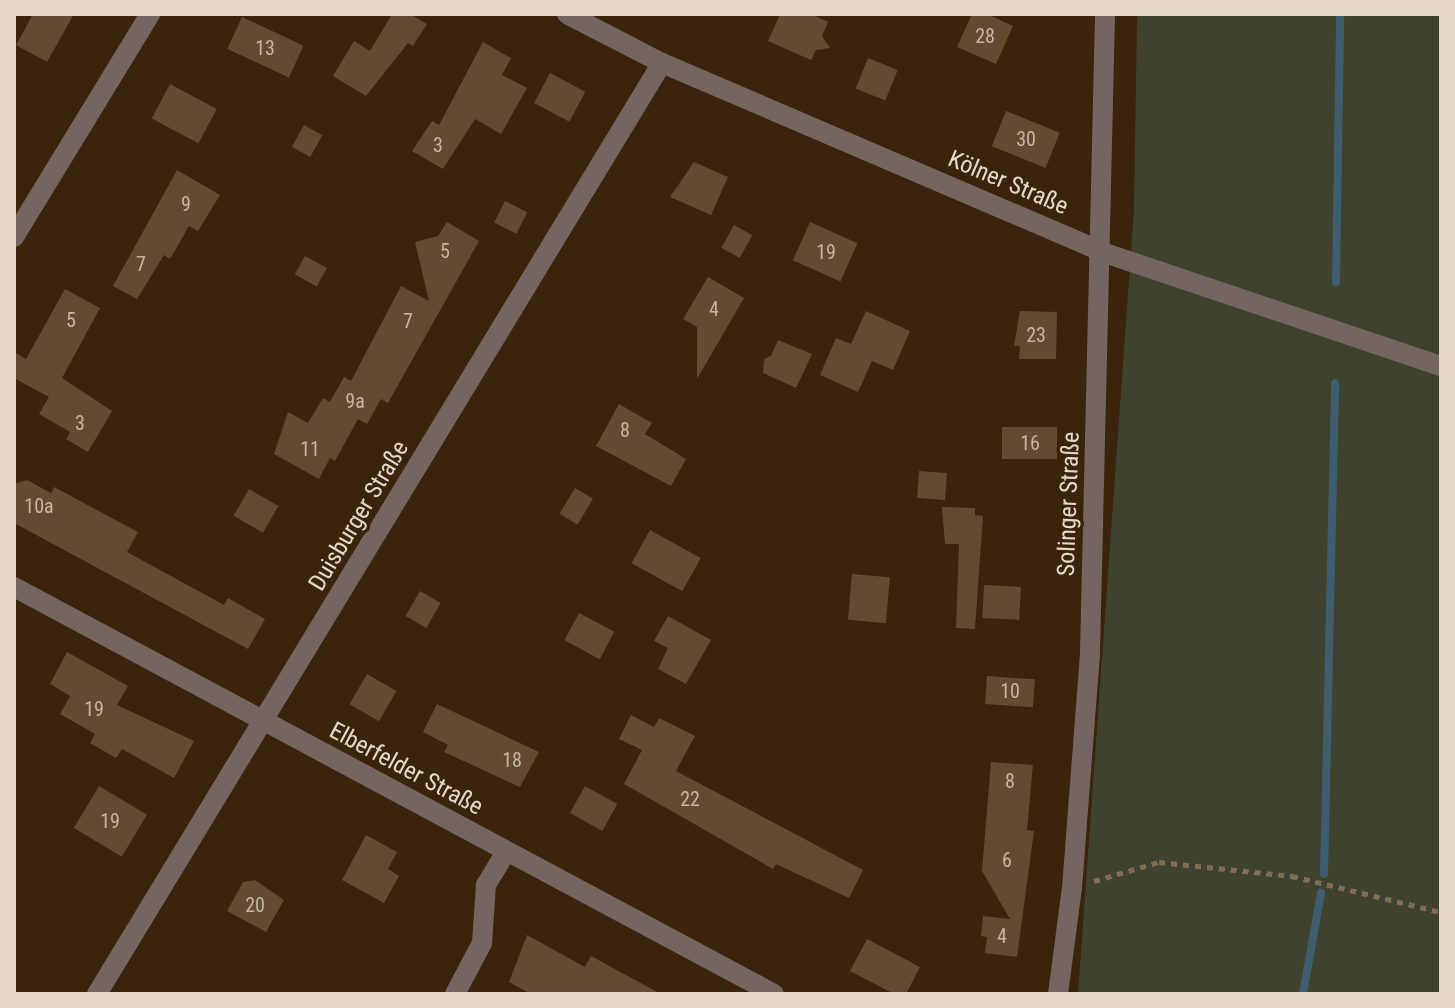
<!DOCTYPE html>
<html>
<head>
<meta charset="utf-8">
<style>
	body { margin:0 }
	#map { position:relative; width:1455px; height:1008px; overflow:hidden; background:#3a240b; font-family:"Roboto Condensed",sans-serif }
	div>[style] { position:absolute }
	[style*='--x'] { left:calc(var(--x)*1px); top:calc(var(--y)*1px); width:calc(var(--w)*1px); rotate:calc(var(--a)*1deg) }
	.green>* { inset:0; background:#3f422e }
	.stream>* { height:8px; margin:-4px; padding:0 4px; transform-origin:4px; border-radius:4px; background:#405d70 }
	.building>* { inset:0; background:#634b32; transform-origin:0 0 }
	.path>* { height:5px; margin-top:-2.5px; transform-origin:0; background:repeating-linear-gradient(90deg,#806d58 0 6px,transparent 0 12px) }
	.minor>* { height:20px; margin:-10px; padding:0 10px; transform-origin:10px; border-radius:10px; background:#746560 }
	span { translate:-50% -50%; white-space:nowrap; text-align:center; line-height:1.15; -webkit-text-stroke:7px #3a240b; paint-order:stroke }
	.number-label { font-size:20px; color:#c6b6a4 }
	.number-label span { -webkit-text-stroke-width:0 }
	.street-label { font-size:24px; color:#e7d9ca }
	.frame { position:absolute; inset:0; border:16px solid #e7d9ca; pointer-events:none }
</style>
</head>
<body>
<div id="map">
	<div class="green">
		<div style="clip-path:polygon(1137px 14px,1441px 14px,1441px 994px,1078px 994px,1134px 210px)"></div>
	</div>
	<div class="stream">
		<div style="--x:1336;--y:282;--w:268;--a:-89.1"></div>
		<div style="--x:1324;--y:874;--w:491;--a:-88.7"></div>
		<div style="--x:1303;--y:994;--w:103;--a:-79.9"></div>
	</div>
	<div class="building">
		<div style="clip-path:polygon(33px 14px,74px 14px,47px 62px,16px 45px)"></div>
		<div style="clip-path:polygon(392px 14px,410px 14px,427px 24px,413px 46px,408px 43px,366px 96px,333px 76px,354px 41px,370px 51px)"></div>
		<div style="clip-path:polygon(780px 14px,811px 14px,828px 22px,822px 36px,830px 48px,816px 50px,811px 60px,768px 41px)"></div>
		<div style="clip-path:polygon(972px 14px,987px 14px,1013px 26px,996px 64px,957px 47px)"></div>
		<div style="left:242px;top:17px;width:68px;height:35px;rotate:25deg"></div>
		<div style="clip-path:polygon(483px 42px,511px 58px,502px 75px,527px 88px,501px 134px,475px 119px,443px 169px,412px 151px,432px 121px,439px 125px)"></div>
		<div style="left:868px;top:58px;width:32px;height:33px;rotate:22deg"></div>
		<div style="left:550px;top:73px;width:40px;height:34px;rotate:28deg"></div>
		<div style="left:170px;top:84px;width:53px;height:39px;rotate:28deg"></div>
		<div style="left:1006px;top:111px;width:58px;height:38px;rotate:22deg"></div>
		<div style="left:304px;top:125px;width:21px;height:25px;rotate:29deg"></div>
		<div style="clip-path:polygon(694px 162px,728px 177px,711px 215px,670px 197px)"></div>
		<div style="clip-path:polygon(177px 170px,220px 195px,198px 231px,189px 226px,170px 259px,164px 255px,137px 299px,113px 286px)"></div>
		<div style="left:505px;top:201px;width:25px;height:24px;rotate:27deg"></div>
		<div style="clip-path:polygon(447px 222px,479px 241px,388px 403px,381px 399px,367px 424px,358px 419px,335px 461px,330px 458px,319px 479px,274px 454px,288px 412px,308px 423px,323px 398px,330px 402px,344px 377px,351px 381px,401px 286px,429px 301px,415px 242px,438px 236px)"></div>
		<div style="left:810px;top:222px;width:52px;height:42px;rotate:24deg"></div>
		<div style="left:734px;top:225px;width:21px;height:26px;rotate:29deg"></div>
		<div style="left:305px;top:256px;width:25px;height:21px;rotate:29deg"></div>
		<div style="clip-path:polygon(708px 277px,744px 298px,697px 379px,697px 327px,683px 319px)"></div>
		<div style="clip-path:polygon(65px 289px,100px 308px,62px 378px,112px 411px,88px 452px,66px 439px,70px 432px,39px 414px,49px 397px,14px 378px,14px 352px,26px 359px)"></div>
		<div style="clip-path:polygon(866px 311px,910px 331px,893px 370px,872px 361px,858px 392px,820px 375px,836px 338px,851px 344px)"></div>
		<div style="clip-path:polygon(1020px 311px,1057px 312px,1056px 359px,1019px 359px,1020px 346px,1014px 346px)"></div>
		<div style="clip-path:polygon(778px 340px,812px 354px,796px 388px,763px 373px,764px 359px,771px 356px)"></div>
		<div style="clip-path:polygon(619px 404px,652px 423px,645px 434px,686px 459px,671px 486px,596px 446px)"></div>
		<div style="left:1057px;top:427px;width:32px;height:55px;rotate:90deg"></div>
		<div style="left:919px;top:471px;width:28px;height:27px;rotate:4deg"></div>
		<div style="clip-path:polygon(27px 480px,51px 493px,54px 487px,138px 532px,127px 552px,224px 605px,228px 598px,265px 619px,248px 649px,14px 523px,14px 484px)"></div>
		<div style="left:575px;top:488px;width:21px;height:30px;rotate:31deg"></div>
		<div style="left:249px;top:489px;width:34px;height:31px;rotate:30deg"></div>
		<div style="clip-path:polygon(942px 507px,975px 508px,975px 515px,983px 516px,975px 629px,956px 628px,959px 544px,945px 544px)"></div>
		<div style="left:650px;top:530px;width:58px;height:38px;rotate:29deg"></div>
		<div style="left:852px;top:574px;width:38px;height:46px;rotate:5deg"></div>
		<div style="left:984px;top:585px;width:37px;height:33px;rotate:3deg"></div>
		<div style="left:420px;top:591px;width:24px;height:29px;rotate:30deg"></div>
		<div style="left:579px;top:613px;width:40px;height:31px;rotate:28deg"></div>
		<div style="clip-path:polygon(668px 616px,711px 640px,686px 684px,658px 669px,668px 648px,654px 641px)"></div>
		<div style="clip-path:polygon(67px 652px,128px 686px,117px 705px,194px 741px,174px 778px,122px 749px,116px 758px,90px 743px,95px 734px,60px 714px,70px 696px,50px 684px)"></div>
		<div style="left:367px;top:674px;width:34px;height:35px;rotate:30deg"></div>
		<div style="left:987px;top:676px;width:48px;height:28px;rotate:4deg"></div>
		<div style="clip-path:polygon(437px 704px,539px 752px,520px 787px,444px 752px,448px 745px,423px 732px)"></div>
		<div style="clip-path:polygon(631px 715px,654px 727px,659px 718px,695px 736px,676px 771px,863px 870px,849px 898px,776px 864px,773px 869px,624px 784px,642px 750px,619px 739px)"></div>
		<div style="clip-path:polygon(991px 762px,1033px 765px,1027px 830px,1034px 831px,1017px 957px,985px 953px,987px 937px,981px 936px,983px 916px,1010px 919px,982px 871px)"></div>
		<div style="left:99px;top:786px;width:56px;height:49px;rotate:31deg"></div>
		<div style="left:585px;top:786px;width:37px;height:31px;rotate:29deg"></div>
		<div style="clip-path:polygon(366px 835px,397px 852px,388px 869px,399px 876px,384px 903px,342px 880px)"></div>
		<div style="clip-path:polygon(255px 880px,284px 900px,266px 932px,227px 911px,243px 882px)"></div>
		<div style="clip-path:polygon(527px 935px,585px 967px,591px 956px,661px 994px,531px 994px,509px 982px)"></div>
		<div style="clip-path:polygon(867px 939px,920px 967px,906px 994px,894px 994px,850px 971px)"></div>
	</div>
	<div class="path">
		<div style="--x:1094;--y:881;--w:68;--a:-16.3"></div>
		<div style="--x:1159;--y:862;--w:134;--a:6"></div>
		<div style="--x:1292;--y:876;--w:153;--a:13.6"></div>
	</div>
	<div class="minor">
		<div style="--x:567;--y:14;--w:107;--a:27.3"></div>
		<div style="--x:662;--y:63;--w:479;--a:23.2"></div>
		<div style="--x:1102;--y:252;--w:358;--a:18.6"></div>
		<div style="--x:14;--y:237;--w:261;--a:-58.6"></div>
		<div style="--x:14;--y:587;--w:862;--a:28.17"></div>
		<div style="--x:97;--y:994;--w:1089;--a:-58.75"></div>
		<div style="--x:455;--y:994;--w:58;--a:-62.1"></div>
		<div style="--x:482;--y:943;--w:58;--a:-86.1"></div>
		<div style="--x:486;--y:885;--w:39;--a:-59"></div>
		<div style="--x:1058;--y:994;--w:107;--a:-82.5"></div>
		<div style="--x:1072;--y:888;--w:237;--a:-85.6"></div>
		<div style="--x:1090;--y:652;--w:638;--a:-88.65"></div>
	</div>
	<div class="number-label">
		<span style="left:985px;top:36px">28</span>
		<span style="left:265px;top:48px">13</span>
		<span style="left:1026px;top:139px">30</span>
		<span style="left:438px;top:145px">3</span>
		<span style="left:186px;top:204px">9</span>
		<span style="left:445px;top:251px">5</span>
		<span style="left:826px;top:252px">19</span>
		<span style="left:141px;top:264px">7</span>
		<span style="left:714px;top:309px">4</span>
		<span style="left:71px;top:320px">5</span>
		<span style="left:408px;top:321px">7</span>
		<span style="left:1036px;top:335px">23</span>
		<span style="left:355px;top:401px">9a</span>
		<span style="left:80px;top:423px">3</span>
		<span style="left:625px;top:430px">8</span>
		<span style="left:1030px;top:443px">16</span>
		<span style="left:310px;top:449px">11</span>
		<span style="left:39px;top:506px">10a</span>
		<span style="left:1010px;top:691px">10</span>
		<span style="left:94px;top:709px">19</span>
		<span style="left:512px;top:760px">18</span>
		<span style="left:1010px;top:781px">8</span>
		<span style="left:690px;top:799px">22</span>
		<span style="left:110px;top:821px">19</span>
		<span style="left:1007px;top:860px">6</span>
		<span style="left:255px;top:905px">20</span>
		<span style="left:1002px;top:936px">4</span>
	</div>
	<div class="street-label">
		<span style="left:1008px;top:183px;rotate:23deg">Kölner Straße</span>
		<span style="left:1069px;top:504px;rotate:-88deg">Solinger Straße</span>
		<span style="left:359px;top:516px;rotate:-59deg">Duisburger Straße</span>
		<span style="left:406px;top:769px;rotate:28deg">Elberfelder Straße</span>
	</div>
	<div class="frame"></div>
</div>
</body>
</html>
